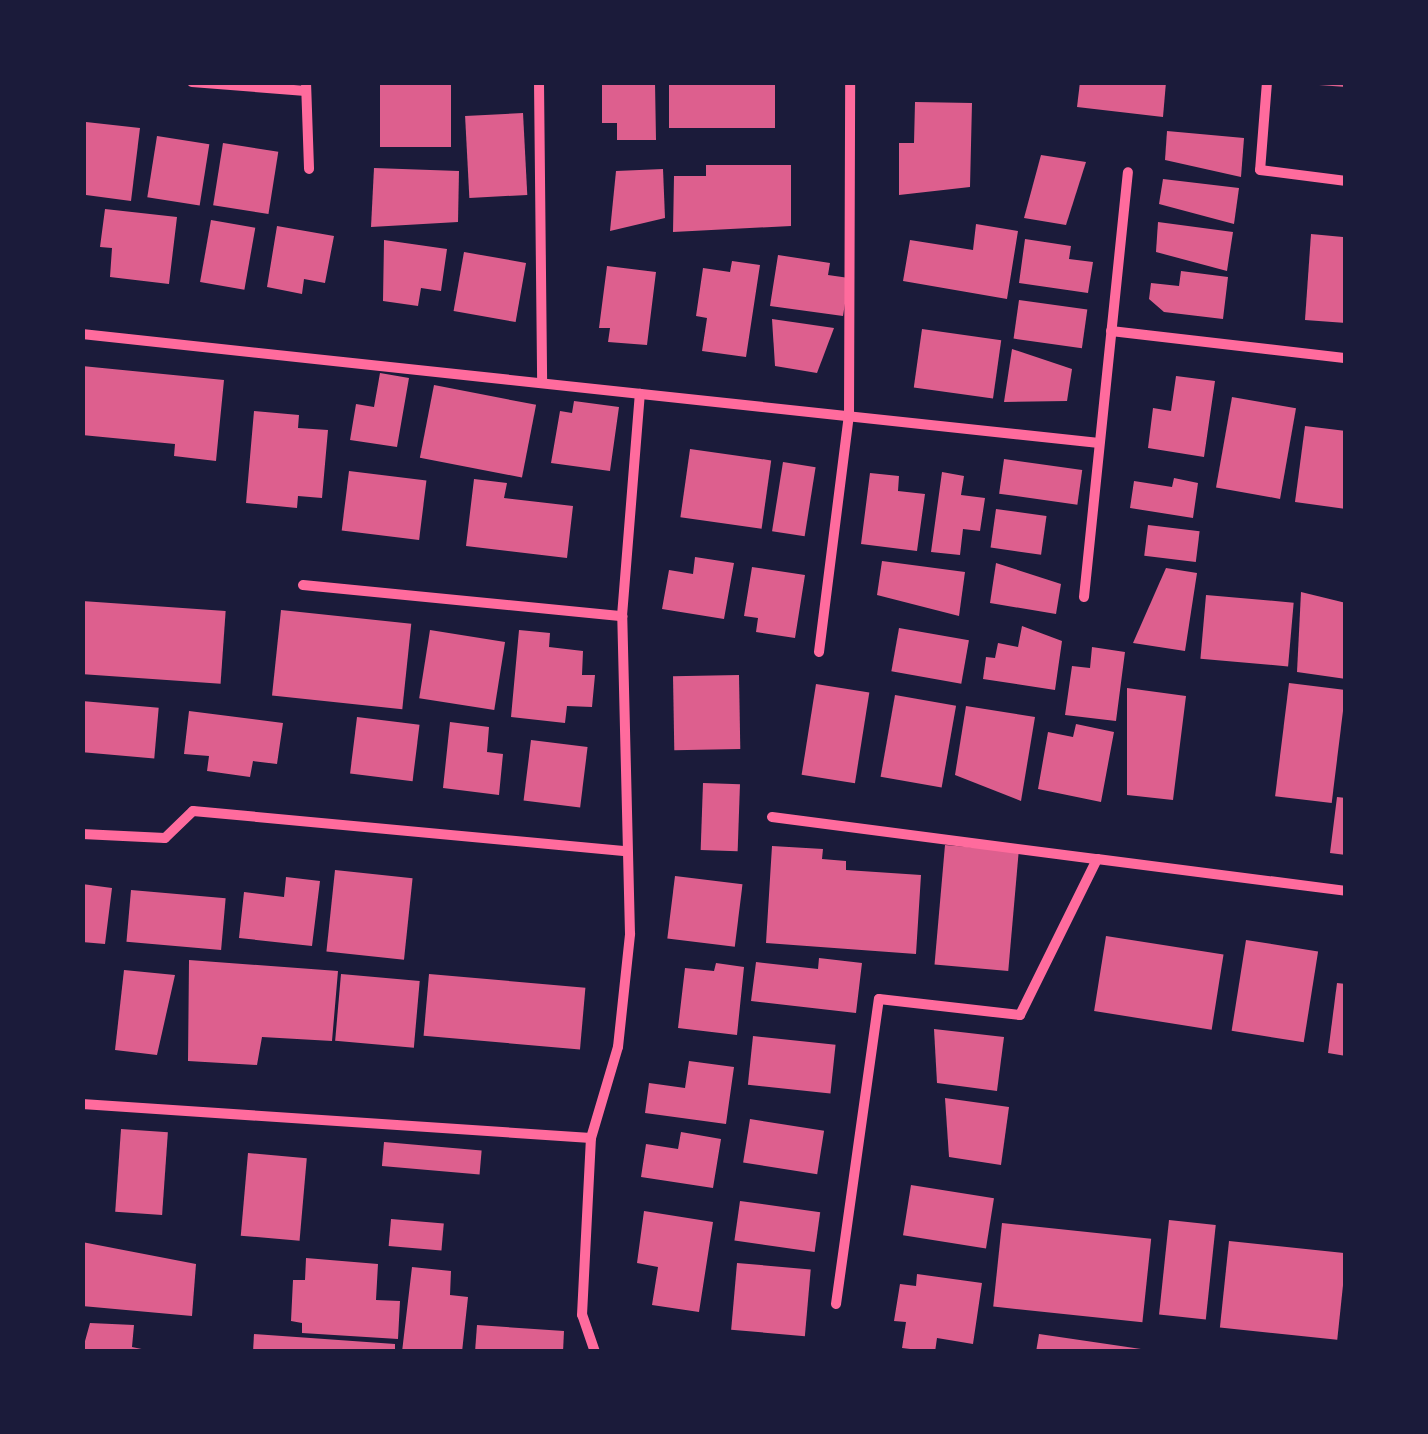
<!DOCTYPE html>
<html>
<head>
<meta charset="utf-8">
<style>
	body { margin:0 }
	#map { position:relative; width:1428px; height:1434px; overflow:hidden; background:#1b1b3a; font-family:Ubuntu,sans-serif }
	div>[style] { position:absolute }
	[style*='--x'] { left:calc(var(--x)*1px); top:calc(var(--y)*1px); width:calc(var(--w)*1px); rotate:calc(var(--a)*1deg) }
	.building>* { inset:0; background:#dd5f8e; transform-origin:0 0 }
	.minor>* { height:10px; margin:-5px; padding:0 5px; transform-origin:5px; border-radius:5px; background:#ff6b9d }
	span { translate:-50% -50%; white-space:nowrap; text-align:center; line-height:1.15; -webkit-text-stroke:8px #1b1b3a; paint-order:stroke }
	.frame { position:absolute; inset:0; border:85px solid #1b1b3a; pointer-events:none }
</style>
</head>
<body>
<div id="map">
	<div class="building">
		<div style="left:380px;top:82px;width:71px;height:65px"></div>
		<div style="clip-path:polygon(602px 82px,655px 82px,656px 140px,617px 140px,617px 123px,602px 123px)"></div>
		<div style="left:669px;top:82px;width:106px;height:46px"></div>
		<div style="clip-path:polygon(1080px 82px,1166px 82px,1163px 117px,1077px 107px)"></div>
		<div style="clip-path:polygon(1319px 82px,1346px 82px,1346px 87px,1319px 85px)"></div>
		<div style="clip-path:polygon(915px 102px,972px 103px,970px 187px,899px 195px,899px 143px,914px 143px)"></div>
		<div style="left:523px;top:113px;width:82px;height:58px;rotate:87deg"></div>
		<div style="clip-path:polygon(86px 122px,140px 128px,131px 201px,86px 195px)"></div>
		<div style="clip-path:polygon(1167px 131px,1244px 138px,1241px 177px,1165px 160px)"></div>
		<div style="left:157px;top:136px;width:53px;height:62px;rotate:9deg"></div>
		<div style="left:223px;top:143px;width:56px;height:63px;rotate:9deg"></div>
		<div style="clip-path:polygon(1041px 155px,1086px 162px,1066px 225px,1024px 218px)"></div>
		<div style="clip-path:polygon(706px 165px,791px 165px,791px 226px,673px 232px,674px 176px,706px 176px)"></div>
		<div style="clip-path:polygon(374px 168px,459px 171px,458px 222px,371px 227px)"></div>
		<div style="clip-path:polygon(663px 169px,665px 218px,610px 231px,616px 171px)"></div>
		<div style="clip-path:polygon(1163px 179px,1239px 188px,1234px 224px,1159px 204px)"></div>
		<div style="clip-path:polygon(105px 209px,177px 217px,169px 284px,110px 277px,112px 248px,100px 247px)"></div>
		<div style="left:211px;top:220px;width:45px;height:63px;rotate:10deg"></div>
		<div style="clip-path:polygon(1158px 222px,1233px 232px,1227px 271px,1156px 252px)"></div>
		<div style="clip-path:polygon(976px 224px,1018px 231px,1007px 299px,903px 281px,910px 240px,973px 250px)"></div>
		<div style="clip-path:polygon(277px 226px,334px 236px,325px 283px,304px 279px,302px 294px,267px 287px)"></div>
		<div style="clip-path:polygon(1311px 234px,1343px 237px,1346px 323px,1305px 320px)"></div>
		<div style="clip-path:polygon(1025px 239px,1071px 246px,1069px 259px,1093px 262px,1088px 293px,1019px 283px)"></div>
		<div style="clip-path:polygon(384px 240px,447px 249px,441px 291px,421px 288px,418px 306px,383px 301px)"></div>
		<div style="left:464px;top:252px;width:63px;height:60px;rotate:10deg"></div>
		<div style="clip-path:polygon(778px 255px,830px 263px,828px 275px,849px 278px,843px 316px,770px 306px)"></div>
		<div style="clip-path:polygon(732px 261px,760px 265px,746px 357px,702px 351px,707px 318px,696px 316px,703px 268px,730px 272px)"></div>
		<div style="clip-path:polygon(607px 266px,656px 272px,647px 345px,608px 342px,610px 328px,599px 328px)"></div>
		<div style="clip-path:polygon(1181px 271px,1228px 277px,1223px 319px,1164px 312px,1149px 299px,1151px 283px,1179px 286px)"></div>
		<div style="left:1019px;top:300px;width:69px;height:39px;rotate:8deg"></div>
		<div style="clip-path:polygon(772px 319px,834px 328px,817px 373px,775px 366px)"></div>
		<div style="left:922px;top:329px;width:80px;height:59px;rotate:8deg"></div>
		<div style="clip-path:polygon(1012px 349px,1072px 369px,1067px 401px,1004px 402px)"></div>
		<div style="clip-path:polygon(82px 366px,224px 380px,216px 461px,174px 456px,175px 444px,82px 435px)"></div>
		<div style="clip-path:polygon(380px 373px,409px 378px,397px 447px,350px 440px,356px 404px,374px 407px)"></div>
		<div style="clip-path:polygon(1176px 376px,1215px 381px,1204px 457px,1148px 448px,1153px 408px,1171px 411px)"></div>
		<div style="left:434px;top:385px;width:104px;height:74px;rotate:11deg"></div>
		<div style="left:1232px;top:397px;width:65px;height:92px;rotate:10deg"></div>
		<div style="clip-path:polygon(574px 401px,619px 407px,610px 471px,551px 463px,560px 411px,572px 413px)"></div>
		<div style="clip-path:polygon(254px 411px,299px 415px,298px 428px,328px 430px,322px 498px,298px 496px,297px 508px,246px 503px)"></div>
		<div style="clip-path:polygon(1305px 426px,1346px 431px,1346px 509px,1295px 502px)"></div>
		<div style="left:690px;top:449px;width:82px;height:69px;rotate:8deg"></div>
		<div style="left:1004px;top:459px;width:79px;height:35px;rotate:8deg"></div>
		<div style="left:783px;top:462px;width:33px;height:70px;rotate:9deg"></div>
		<div style="left:349px;top:471px;width:78px;height:60px;rotate:7deg"></div>
		<div style="clip-path:polygon(942px 472px,964px 476px,961px 495px,985px 498px,980px 531px,963px 529px,960px 555px,931px 552px)"></div>
		<div style="clip-path:polygon(870px 473px,899px 476px,898px 491px,925px 494px,917px 551px,861px 544px)"></div>
		<div style="clip-path:polygon(1174px 478px,1198px 483px,1193px 518px,1130px 508px,1134px 481px,1172px 487px)"></div>
		<div style="clip-path:polygon(474px 479px,507px 483px,504px 498px,573px 506px,567px 558px,466px 546px)"></div>
		<div style="left:996px;top:509px;width:51px;height:39px;rotate:8deg"></div>
		<div style="left:1148px;top:525px;width:52px;height:31px;rotate:7deg"></div>
		<div style="clip-path:polygon(695px 557px,734px 563px,724px 619px,662px 609px,669px 570px,693px 574px)"></div>
		<div style="clip-path:polygon(882px 561px,965px 572px,959px 616px,877px 595px)"></div>
		<div style="clip-path:polygon(996px 563px,1061px 584px,1056px 614px,990px 603px)"></div>
		<div style="clip-path:polygon(752px 567px,805px 575px,795px 638px,756px 632px,758px 618px,744px 616px)"></div>
		<div style="clip-path:polygon(1166px 568px,1197px 573px,1185px 651px,1133px 643px)"></div>
		<div style="clip-path:polygon(1301px 592px,1346px 603px,1346px 679px,1297px 672px)"></div>
		<div style="left:1206px;top:595px;width:88px;height:64px;rotate:5deg"></div>
		<div style="left:82px;top:601px;width:144px;height:73px;rotate:4deg"></div>
		<div style="left:281px;top:610px;width:131px;height:86px;rotate:6deg"></div>
		<div style="clip-path:polygon(1022px 626px,1062px 641px,1055px 690px,983px 679px,986px 657px,995px 658px,998px 643px,1018px 647px)"></div>
		<div style="left:899px;top:628px;width:71px;height:44px;rotate:10deg"></div>
		<div style="left:430px;top:630px;width:76px;height:69px;rotate:9deg"></div>
		<div style="clip-path:polygon(519px 630px,550px 633px,549px 647px,583px 651px,582px 675px,595px 675px,592px 707px,567px 706px,565px 723px,511px 717px)"></div>
		<div style="clip-path:polygon(1092px 647px,1125px 652px,1116px 721px,1065px 715px,1072px 666px,1090px 668px)"></div>
		<div style="left:739px;top:675px;width:74px;height:66px;rotate:89deg"></div>
		<div style="left:1289px;top:683px;width:57px;height:114px;rotate:7deg"></div>
		<div style="left:816px;top:684px;width:54px;height:92px;rotate:9deg"></div>
		<div style="clip-path:polygon(1127px 688px,1186px 696px,1173px 800px,1127px 795px)"></div>
		<div style="left:895px;top:695px;width:62px;height:83px;rotate:10deg"></div>
		<div style="left:82px;top:701px;width:77px;height:51px;rotate:5deg"></div>
		<div style="clip-path:polygon(966px 706px,1035px 717px,1021px 801px,955px 775px)"></div>
		<div style="clip-path:polygon(189px 711px,283px 723px,277px 764px,253px 761px,250px 777px,207px 771px,209px 756px,184px 754px)"></div>
		<div style="left:357px;top:717px;width:63px;height:57px;rotate:7deg"></div>
		<div style="clip-path:polygon(450px 722px,489px 727px,487px 752px,503px 754px,499px 795px,443px 788px)"></div>
		<div style="clip-path:polygon(1076px 724px,1114px 732px,1101px 802px,1038px 789px,1048px 732px,1073px 737px)"></div>
		<div style="left:531px;top:740px;width:57px;height:61px;rotate:7deg"></div>
		<div style="left:703px;top:783px;width:37px;height:67px;rotate:2deg"></div>
		<div style="clip-path:polygon(1337px 797px,1346px 798px,1346px 855px,1330px 853px)"></div>
		<div style="left:945px;top:845px;width:74px;height:120px;rotate:5deg"></div>
		<div style="clip-path:polygon(772px 846px,823px 849px,822px 859px,846px 861px,846px 870px,921px 875px,916px 954px,766px 943px)"></div>
		<div style="left:335px;top:870px;width:78px;height:82px;rotate:6deg"></div>
		<div style="left:675px;top:876px;width:68px;height:63px;rotate:7deg"></div>
		<div style="clip-path:polygon(286px 877px,320px 881px,312px 946px,239px 938px,244px 892px,284px 897px)"></div>
		<div style="clip-path:polygon(82px 884px,112px 888px,105px 944px,82px 942px)"></div>
		<div style="left:131px;top:890px;width:95px;height:52px;rotate:5deg"></div>
		<div style="left:1106px;top:936px;width:119px;height:76px;rotate:9deg"></div>
		<div style="left:1246px;top:940px;width:73px;height:92px;rotate:9deg"></div>
		<div style="clip-path:polygon(819px 958px,862px 963px,856px 1013px,751px 1001px,756px 962px,818px 969px)"></div>
		<div style="clip-path:polygon(189px 960px,338px 971px,332px 1041px,262px 1037px,257px 1065px,188px 1061px)"></div>
		<div style="clip-path:polygon(716px 963px,744px 967px,737px 1035px,678px 1028px,685px 968px,714px 971px)"></div>
		<div style="clip-path:polygon(124px 970px,175px 975px,157px 1055px,115px 1050px)"></div>
		<div style="left:341px;top:974px;width:79px;height:67px;rotate:5deg"></div>
		<div style="left:429px;top:974px;width:157px;height:62px;rotate:5deg"></div>
		<div style="clip-path:polygon(1337px 983px,1346px 984px,1346px 1056px,1328px 1053px)"></div>
		<div style="clip-path:polygon(934px 1029px,1004px 1037px,997px 1091px,937px 1083px)"></div>
		<div style="left:753px;top:1036px;width:83px;height:49px;rotate:6deg"></div>
		<div style="clip-path:polygon(689px 1061px,734px 1067px,726px 1124px,645px 1113px,649px 1083px,685px 1088px)"></div>
		<div style="clip-path:polygon(945px 1098px,1009px 1107px,1001px 1165px,949px 1157px)"></div>
		<div style="left:750px;top:1119px;width:75px;height:44px;rotate:9deg"></div>
		<div style="left:121px;top:1129px;width:47px;height:83px;rotate:4deg"></div>
		<div style="clip-path:polygon(681px 1132px,721px 1139px,713px 1188px,641px 1177px,646px 1144px,678px 1149px)"></div>
		<div style="left:384px;top:1142px;width:98px;height:24px;rotate:5deg"></div>
		<div style="left:248px;top:1153px;width:59px;height:83px;rotate:5deg"></div>
		<div style="left:911px;top:1185px;width:84px;height:51px;rotate:9deg"></div>
		<div style="left:740px;top:1201px;width:81px;height:40px;rotate:8deg"></div>
		<div style="clip-path:polygon(644px 1211px,713px 1222px,699px 1312px,652px 1305px,658px 1267px,637px 1263px)"></div>
		<div style="left:391px;top:1219px;width:53px;height:27px;rotate:5deg"></div>
		<div style="left:1169px;top:1220px;width:47px;height:95px;rotate:6deg"></div>
		<div style="left:1002px;top:1223px;width:150px;height:84px;rotate:6deg"></div>
		<div style="left:1229px;top:1241px;width:118px;height:87px;rotate:6deg"></div>
		<div style="clip-path:polygon(82px 1242px,196px 1264px,192px 1316px,82px 1306px)"></div>
		<div style="clip-path:polygon(306px 1258px,378px 1264px,376px 1300px,400px 1301px,398px 1339px,302px 1333px,302px 1323px,291px 1321px,293px 1280px,305px 1280px)"></div>
		<div style="left:737px;top:1263px;width:74px;height:67px;rotate:5deg"></div>
		<div style="clip-path:polygon(412px 1267px,451px 1271px,450px 1295px,468px 1297px,462px 1352px,402px 1352px)"></div>
		<div style="clip-path:polygon(917px 1274px,982px 1283px,973px 1344px,937px 1338px,935px 1352px,902px 1348px,906px 1322px,894px 1321px,900px 1284px,916px 1286px)"></div>
		<div style="clip-path:polygon(90px 1323px,134px 1325px,132px 1347px,156px 1352px,82px 1352px)"></div>
		<div style="clip-path:polygon(477px 1325px,564px 1331px,563px 1352px,475px 1352px)"></div>
		<div style="clip-path:polygon(254px 1334px,395px 1344px,395px 1352px,253px 1352px)"></div>
		<div style="clip-path:polygon(1039px 1334px,1141px 1349px,1141px 1352px,1036px 1352px)"></div>
	</div>
	<div class="minor">
		<div style="--x:192;--y:82;--w:114;--a:4.5"></div>
		<div style="--x:306;--y:82;--w:87;--a:88"></div>
		<div style="--x:539;--y:82;--w:301;--a:89.4"></div>
		<div style="--x:1267;--y:82;--w:88;--a:94.5"></div>
		<div style="--x:1260;--y:170;--w:87;--a:7.3"></div>
		<div style="--x:1111;--y:331;--w:237;--a:6.6"></div>
		<div style="--x:82;--y:334;--w:1023;--a:6.12"></div>
		<div style="--x:303;--y:585;--w:321;--a:5.6"></div>
		<div style="--x:1084;--y:597;--w:427;--a:-84.1"></div>
		<div style="--x:819;--y:652;--w:238;--a:-82.8"></div>
		<div style="--x:849;--y:416;--w:334;--a:-89.8"></div>
		<div style="--x:772;--y:817;--w:328;--a:7.4"></div>
		<div style="--x:82;--y:834;--w:83;--a:2.8"></div>
		<div style="--x:165;--y:838;--w:39;--a:-44"></div>
		<div style="--x:193;--y:811;--w:435;--a:5.3"></div>
		<div style="--x:82;--y:1104;--w:510;--a:3.82"></div>
		<div style="--x:836;--y:1304;--w:308;--a:-82"></div>
		<div style="--x:879;--y:999;--w:142;--a:6.5"></div>
		<div style="--x:1020;--y:1015;--w:174;--a:-63.7"></div>
		<div style="--x:1097;--y:859;--w:251;--a:7.3"></div>
		<div style="--x:595;--y:1352;--w:39;--a:-109"></div>
		<div style="--x:582;--y:1315;--w:177;--a:-87.1"></div>
		<div style="--x:591;--y:1138;--w:95;--a:-73.5"></div>
		<div style="--x:618;--y:1047;--w:114;--a:-83.9"></div>
		<div style="--x:630;--y:934;--w:318;--a:-91.4"></div>
		<div style="--x:622;--y:616;--w:223;--a:-85.4"></div>
	</div>
	<div class="frame"></div>
</div>
</body>
</html>
